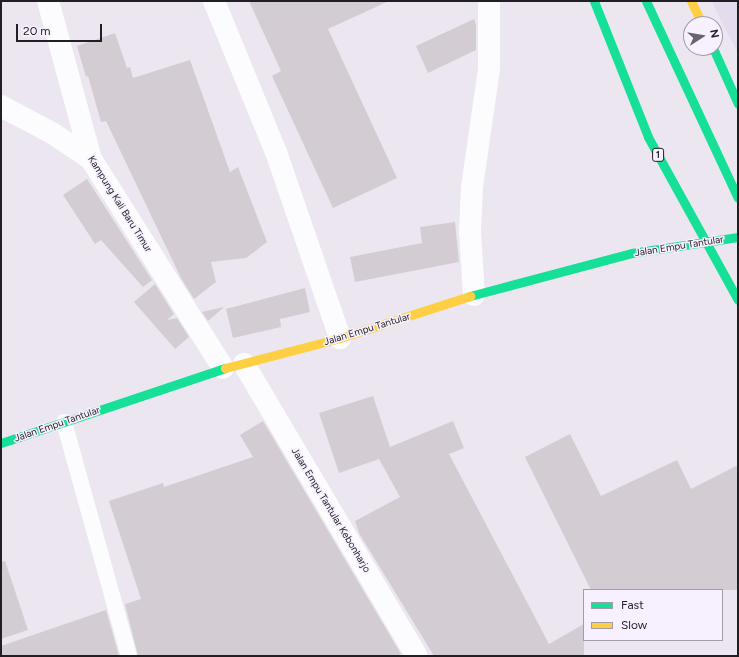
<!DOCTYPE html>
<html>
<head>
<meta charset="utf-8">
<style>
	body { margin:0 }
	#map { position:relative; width:739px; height:657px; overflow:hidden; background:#ebe6ef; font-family:Figtree,sans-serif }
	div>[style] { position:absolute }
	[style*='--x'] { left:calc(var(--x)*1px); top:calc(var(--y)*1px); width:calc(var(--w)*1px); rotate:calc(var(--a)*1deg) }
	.built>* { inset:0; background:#e4dbec }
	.building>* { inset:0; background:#d3cdd3 }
	.lane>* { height:16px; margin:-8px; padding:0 8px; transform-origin:8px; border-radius:8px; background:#fcfbfd }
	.street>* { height:22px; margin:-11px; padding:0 11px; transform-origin:11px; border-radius:11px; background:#fcfbfd }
	.fast>* { height:9px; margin:-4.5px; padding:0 4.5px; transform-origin:4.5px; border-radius:4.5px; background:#16e098 }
	.slow>* { height:9px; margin:-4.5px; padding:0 4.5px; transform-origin:4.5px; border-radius:4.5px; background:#ffcf43 }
	span { translate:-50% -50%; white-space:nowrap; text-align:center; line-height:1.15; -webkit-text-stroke:3px #f7f0fe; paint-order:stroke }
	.shield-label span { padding:1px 3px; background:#f7f0fe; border:1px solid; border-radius:3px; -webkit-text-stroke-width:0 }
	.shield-label { font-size:9px; color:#211e24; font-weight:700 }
	.street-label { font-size:10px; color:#211e24 }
	.frame { position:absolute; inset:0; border:2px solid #211e24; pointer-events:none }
	.legend { position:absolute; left:583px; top:589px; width:140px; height:52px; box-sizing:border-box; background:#f7f0fe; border:1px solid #a19ca7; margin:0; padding:5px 7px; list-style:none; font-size:12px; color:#211e24 }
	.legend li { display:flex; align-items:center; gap:8px; height:20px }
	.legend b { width:20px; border:1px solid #a19ca7 }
	.north { position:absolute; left:683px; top:16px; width:40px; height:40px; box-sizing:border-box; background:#f7f0fe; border:1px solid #a19ca7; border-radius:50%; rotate:78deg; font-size:11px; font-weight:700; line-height:16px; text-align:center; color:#211e24 }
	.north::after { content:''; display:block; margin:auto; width:14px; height:18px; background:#68646b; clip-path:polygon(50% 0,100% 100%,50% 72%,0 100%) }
	.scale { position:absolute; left:16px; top:24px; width:86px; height:18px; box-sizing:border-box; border:2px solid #211e24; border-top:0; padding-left:5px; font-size:12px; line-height:14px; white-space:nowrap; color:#211e24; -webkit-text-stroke:3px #f7f0fe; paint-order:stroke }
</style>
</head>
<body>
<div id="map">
	<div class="built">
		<div style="clip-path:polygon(712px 1px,738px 1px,738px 53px,719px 17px)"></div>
	</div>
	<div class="building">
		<div style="clip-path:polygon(249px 1px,389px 1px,328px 29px,397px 178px,333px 208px,272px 76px,281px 71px)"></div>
		<div style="clip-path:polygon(474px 19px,476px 25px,476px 50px,428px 73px,416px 46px)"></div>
		<div style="clip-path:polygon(115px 33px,127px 68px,130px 67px,133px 78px,190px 60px,230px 172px,238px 167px,267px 242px,246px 258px,211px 262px,216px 282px,194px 299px,181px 278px,106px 121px,101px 122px,88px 76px,86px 77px,77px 46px)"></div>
		<div style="clip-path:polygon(87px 179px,152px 280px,143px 287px,101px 240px,95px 244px,63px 195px)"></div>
		<div style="clip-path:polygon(455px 222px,459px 262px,355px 282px,350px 257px,422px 243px,420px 227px)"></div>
		<div style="clip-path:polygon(155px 284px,174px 314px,167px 320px,177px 318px,189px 337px,175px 349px,134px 302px)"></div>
		<div style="clip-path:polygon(305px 288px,310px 312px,280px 319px,281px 327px,233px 338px,226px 309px)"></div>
		<div style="clip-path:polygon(224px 307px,208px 321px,202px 312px)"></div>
		<div style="clip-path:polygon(373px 396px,390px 447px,453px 421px,464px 448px,449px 454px,549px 644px,584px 624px,584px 656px,434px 656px,359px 533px,355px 521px,400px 497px,379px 459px,339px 473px,319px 413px)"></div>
		<div style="clip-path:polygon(263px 421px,401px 654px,397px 656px,138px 656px,125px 604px,141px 599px,109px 501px,163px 483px,164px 487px,253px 457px,240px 435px)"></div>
		<div style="clip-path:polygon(570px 434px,601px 496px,677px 460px,691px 489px,738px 465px,738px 590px,591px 590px,525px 457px)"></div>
		<div style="clip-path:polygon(5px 561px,28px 630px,1px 639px,1px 562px)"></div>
		<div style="clip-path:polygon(106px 610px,119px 656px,1px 656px,1px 646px)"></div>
	</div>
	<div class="lane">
		<div style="--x:64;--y:422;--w:243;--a:74.5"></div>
	</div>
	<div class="street">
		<div style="--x:48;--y:1;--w:164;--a:74.8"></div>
		<div style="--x:91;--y:159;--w:247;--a:57.7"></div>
		<div style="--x:214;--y:1;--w:163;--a:67.7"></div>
		<div style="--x:276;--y:152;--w:197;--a:71"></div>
		<div style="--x:1;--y:106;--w:58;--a:27.9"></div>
		<div style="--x:52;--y:133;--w:47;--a:33.7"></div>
		<div style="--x:474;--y:295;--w:64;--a:-93.6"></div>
		<div style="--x:470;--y:231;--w:44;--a:-87.4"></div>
		<div style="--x:472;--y:187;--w:119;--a:-81.8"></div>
		<div style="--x:489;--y:69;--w:68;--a:-90"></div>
		<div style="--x:244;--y:364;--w:339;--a:59.4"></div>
	</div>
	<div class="fast">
		<div style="--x:594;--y:1;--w:146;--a:68.3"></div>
		<div style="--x:648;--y:137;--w:186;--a:61.1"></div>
		<div style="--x:646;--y:1;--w:217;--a:65"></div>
		<div style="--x:713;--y:48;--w:61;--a:65.9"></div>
		<div style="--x:470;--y:296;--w:168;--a:-14.9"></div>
		<div style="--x:632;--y:253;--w:107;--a:-8.6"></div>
		<div style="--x:1;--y:443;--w:236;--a:-18.5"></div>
	</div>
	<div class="slow">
		<div style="--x:691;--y:1;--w:25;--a:64"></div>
		<div style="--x:225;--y:368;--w:119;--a:-14.6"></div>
		<div style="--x:340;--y:338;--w:137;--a:-17.9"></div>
	</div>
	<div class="shield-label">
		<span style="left:658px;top:155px">1</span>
	</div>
	<div class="street-label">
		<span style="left:120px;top:204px;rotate:58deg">Kampung Kali Baru Timur</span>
		<span style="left:679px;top:246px;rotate:-9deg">Jalan Empu Tantular</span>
		<span style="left:367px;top:329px;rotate:-17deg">Jalan Empu Tantular</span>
		<span style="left:57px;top:424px;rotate:-19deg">Jalan Empu Tantular</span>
		<span style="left:331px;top:510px;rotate:59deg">Jalan Empu Tantular Kebonharjo</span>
	</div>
	<div class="frame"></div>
	<ul class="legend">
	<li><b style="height:5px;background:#16e098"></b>Fast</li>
	<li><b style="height:5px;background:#ffcf43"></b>Slow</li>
	</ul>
	<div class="north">N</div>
	<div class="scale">20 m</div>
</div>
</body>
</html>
